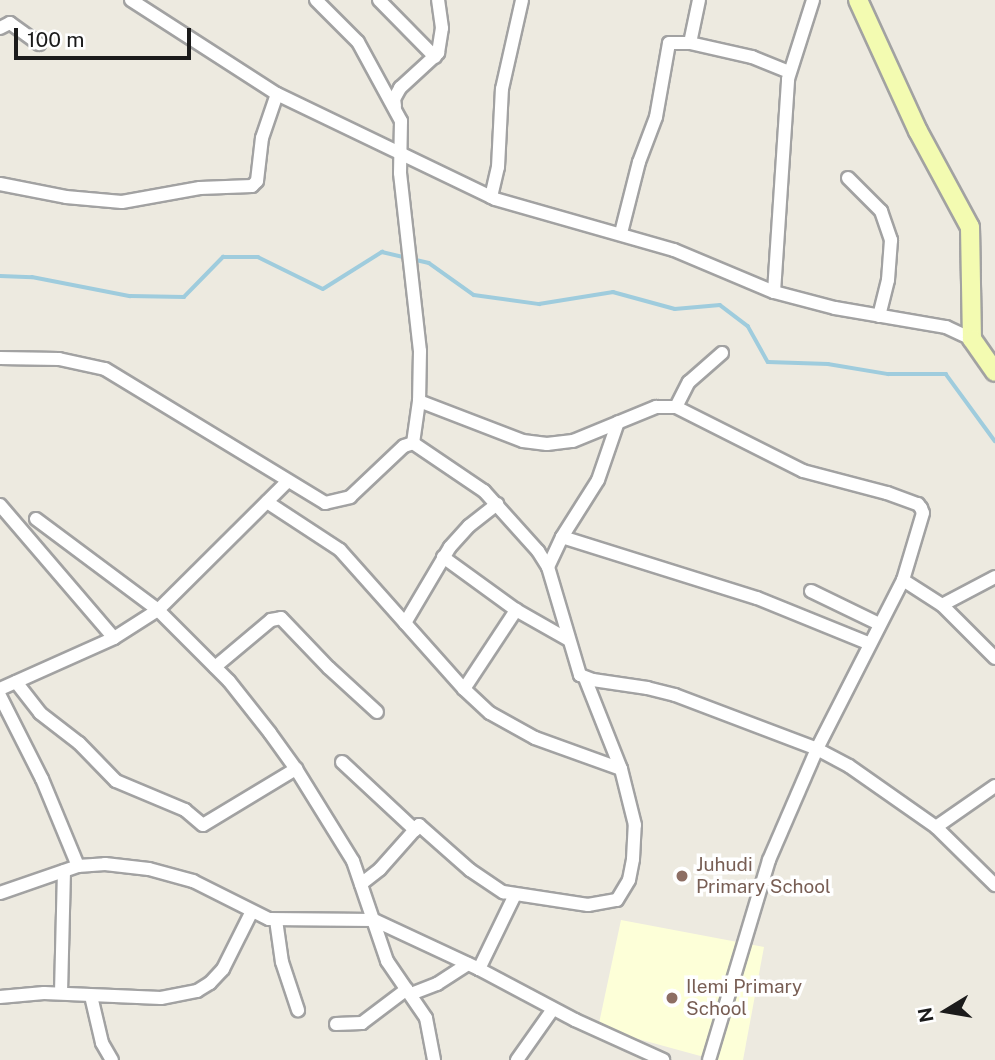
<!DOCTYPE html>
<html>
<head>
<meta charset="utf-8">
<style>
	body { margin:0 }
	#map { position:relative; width:995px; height:1060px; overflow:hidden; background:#edeae0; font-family:"Public Sans",sans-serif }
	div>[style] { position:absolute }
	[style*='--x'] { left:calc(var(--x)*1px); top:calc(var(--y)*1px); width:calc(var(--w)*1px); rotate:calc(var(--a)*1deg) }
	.education>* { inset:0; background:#fdffd8 }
	.stream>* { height:3.5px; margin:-1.75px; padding:0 1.75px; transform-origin:1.75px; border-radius:1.75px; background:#9fccdd }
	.roads { filter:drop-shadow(2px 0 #a2a2a2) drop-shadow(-2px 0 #a2a2a2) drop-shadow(0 2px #a2a2a2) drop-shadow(0 -2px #a2a2a2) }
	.street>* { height:12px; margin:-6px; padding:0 6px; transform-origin:6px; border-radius:6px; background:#fff }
	.secondary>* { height:18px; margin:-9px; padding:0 9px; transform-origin:9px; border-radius:9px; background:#f3fbb1 }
	.dots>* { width:19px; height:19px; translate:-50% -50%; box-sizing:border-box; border:4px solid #fff; border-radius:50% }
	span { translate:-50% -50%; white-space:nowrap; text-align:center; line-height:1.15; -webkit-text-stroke:7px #fff; paint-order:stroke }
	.education-label { font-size:19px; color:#785e54 }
	.left { translate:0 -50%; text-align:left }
	.north { position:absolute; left:911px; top:976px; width:70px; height:70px; -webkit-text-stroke:5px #fff; paint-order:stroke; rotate:259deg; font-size:19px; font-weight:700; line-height:28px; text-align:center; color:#1b1b1b }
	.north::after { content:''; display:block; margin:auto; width:24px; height:32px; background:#1b1b1b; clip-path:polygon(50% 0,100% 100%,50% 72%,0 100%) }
	.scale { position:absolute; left:14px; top:28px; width:177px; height:32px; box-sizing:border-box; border:4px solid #1b1b1b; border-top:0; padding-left:9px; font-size:21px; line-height:24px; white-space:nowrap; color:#1b1b1b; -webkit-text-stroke:5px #fff; paint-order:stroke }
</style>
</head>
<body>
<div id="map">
	<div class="education">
		<div style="clip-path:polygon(621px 920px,764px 947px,743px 1060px,715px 1060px,598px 1028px)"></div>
	</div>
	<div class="stream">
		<div style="--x:0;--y:276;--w:32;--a:2"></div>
		<div style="--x:32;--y:277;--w:100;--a:11"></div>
		<div style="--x:130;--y:296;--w:54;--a:1.1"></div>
		<div style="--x:184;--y:297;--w:56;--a:-45.7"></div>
		<div style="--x:223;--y:257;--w:35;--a:0"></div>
		<div style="--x:258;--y:257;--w:72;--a:26.2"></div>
		<div style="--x:323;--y:289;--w:70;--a:-32.1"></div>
		<div style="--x:382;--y:252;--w:48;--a:13.2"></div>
		<div style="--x:429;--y:263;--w:55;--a:35.4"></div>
		<div style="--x:474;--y:295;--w:66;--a:7.9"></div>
		<div style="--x:539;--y:304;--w:75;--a:-9.2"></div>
		<div style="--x:613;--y:292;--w:64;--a:15.3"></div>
		<div style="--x:675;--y:309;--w:45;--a:-5.1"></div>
		<div style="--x:720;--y:305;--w:35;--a:37"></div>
		<div style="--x:748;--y:326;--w:41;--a:60.9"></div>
		<div style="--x:768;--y:362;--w:60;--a:1.9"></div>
		<div style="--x:828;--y:364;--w:61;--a:9.5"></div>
		<div style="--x:888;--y:374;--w:58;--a:0"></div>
		<div style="--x:946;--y:374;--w:83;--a:53.8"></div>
	</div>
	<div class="roads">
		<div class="street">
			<div style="--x:131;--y:0;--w:174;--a:32.8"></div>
			<div style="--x:277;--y:94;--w:242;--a:25.7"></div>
			<div style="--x:495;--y:199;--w:186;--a:15.9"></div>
			<div style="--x:674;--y:250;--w:108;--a:22.8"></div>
			<div style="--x:774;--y:292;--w:63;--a:14.7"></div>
			<div style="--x:835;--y:308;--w:113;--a:9.7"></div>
			<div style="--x:946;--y:327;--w:29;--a:25"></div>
			<div style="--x:316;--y:0;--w:59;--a:45"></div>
			<div style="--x:358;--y:42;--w:90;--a:61.4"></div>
			<div style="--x:401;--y:121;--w:52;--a:91.1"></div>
			<div style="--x:400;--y:173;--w:179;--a:83.6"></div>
			<div style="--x:420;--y:351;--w:50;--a:91.1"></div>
			<div style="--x:419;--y:401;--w:42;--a:98.1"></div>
			<div style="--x:379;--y:0;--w:80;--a:45.5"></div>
			<div style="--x:0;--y:28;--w:11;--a:-27"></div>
			<div style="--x:10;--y:23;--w:36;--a:36"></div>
			<div style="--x:690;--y:43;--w:44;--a:-78.2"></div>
			<div style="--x:395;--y:106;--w:7;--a:-98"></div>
			<div style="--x:394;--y:99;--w:13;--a:-61"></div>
			<div style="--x:400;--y:88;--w:52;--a:-42.6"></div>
			<div style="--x:438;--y:53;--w:25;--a:-81"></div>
			<div style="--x:442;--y:28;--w:28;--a:-98"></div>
			<div style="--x:848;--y:178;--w:47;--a:45"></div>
			<div style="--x:881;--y:211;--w:31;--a:71"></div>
			<div style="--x:891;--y:240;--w:40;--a:94.3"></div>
			<div style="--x:888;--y:280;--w:37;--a:104"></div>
			<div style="--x:0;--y:184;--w:67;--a:11.1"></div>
			<div style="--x:66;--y:197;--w:56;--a:5.1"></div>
			<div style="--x:122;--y:202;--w:79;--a:-10.2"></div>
			<div style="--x:200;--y:188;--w:52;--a:-2.2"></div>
			<div style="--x:252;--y:186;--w:7;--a:-45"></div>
			<div style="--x:257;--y:181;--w:43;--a:-83.4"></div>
			<div style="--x:262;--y:138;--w:46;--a:-71.2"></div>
			<div style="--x:491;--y:197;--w:31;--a:-77"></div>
			<div style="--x:498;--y:167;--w:78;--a:-87.1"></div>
			<div style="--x:502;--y:89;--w:91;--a:-77.3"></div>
			<div style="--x:621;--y:233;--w:73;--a:-75.8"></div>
			<div style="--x:639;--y:162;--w:48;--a:-69.3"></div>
			<div style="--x:656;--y:117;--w:75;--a:-80"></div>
			<div style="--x:669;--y:43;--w:21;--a:0"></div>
			<div style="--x:690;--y:43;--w:64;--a:12.7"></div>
			<div style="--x:752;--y:57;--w:40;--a:22"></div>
			<div style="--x:774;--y:292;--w:213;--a:-86.2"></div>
			<div style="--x:788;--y:79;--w:83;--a:-72.4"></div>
			<div style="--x:0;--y:358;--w:59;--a:1"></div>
			<div style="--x:59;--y:359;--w:47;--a:12.3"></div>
			<div style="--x:105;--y:369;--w:258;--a:31.3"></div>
			<div style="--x:325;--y:503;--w:26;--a:-13"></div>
			<div style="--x:350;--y:497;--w:74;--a:-43.4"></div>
			<div style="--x:404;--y:446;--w:9;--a:-18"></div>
			<div style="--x:413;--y:443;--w:86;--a:34.1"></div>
			<div style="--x:484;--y:491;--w:81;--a:48"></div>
			<div style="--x:538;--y:551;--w:19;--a:58"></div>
			<div style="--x:548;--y:567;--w:113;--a:73.5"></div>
			<div style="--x:580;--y:675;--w:14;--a:21"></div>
			<div style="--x:593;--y:680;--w:55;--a:8.4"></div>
			<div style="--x:647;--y:688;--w:29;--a:14"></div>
			<div style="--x:675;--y:695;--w:152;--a:20.8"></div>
			<div style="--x:817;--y:749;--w:36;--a:28"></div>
			<div style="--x:849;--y:766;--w:106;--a:35"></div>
			<div style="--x:936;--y:827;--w:83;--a:44.5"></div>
			<div style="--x:419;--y:401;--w:111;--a:21"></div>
			<div style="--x:523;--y:441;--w:24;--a:7"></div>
			<div style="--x:547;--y:444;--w:26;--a:-7"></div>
			<div style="--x:573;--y:441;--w:90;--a:-22.3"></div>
			<div style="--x:656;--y:407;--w:20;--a:0"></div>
			<div style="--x:676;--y:407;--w:142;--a:26.7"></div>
			<div style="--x:803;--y:471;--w:87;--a:14.7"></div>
			<div style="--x:887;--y:493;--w:33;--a:20"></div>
			<div style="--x:918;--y:504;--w:5;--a:53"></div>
			<div style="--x:921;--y:508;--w:5;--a:68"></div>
			<div style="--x:923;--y:513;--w:70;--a:106.6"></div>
			<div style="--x:903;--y:580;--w:190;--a:117"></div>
			<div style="--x:817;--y:749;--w:121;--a:113.4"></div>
			<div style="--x:769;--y:860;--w:209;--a:106.7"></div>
			<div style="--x:676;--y:407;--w:28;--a:-63"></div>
			<div style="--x:689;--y:382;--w:44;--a:-41.3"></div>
			<div style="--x:267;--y:502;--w:87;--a:33.3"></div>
			<div style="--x:340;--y:550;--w:186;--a:48.3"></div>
			<div style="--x:464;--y:689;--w:35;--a:43"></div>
			<div style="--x:490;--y:713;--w:51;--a:29.1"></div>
			<div style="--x:535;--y:738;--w:91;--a:19.8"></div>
			<div style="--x:0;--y:505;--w:175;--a:49.4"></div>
			<div style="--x:36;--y:519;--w:152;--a:36.7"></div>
			<div style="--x:158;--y:610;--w:100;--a:45"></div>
			<div style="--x:229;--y:681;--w:66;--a:51.7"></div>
			<div style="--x:270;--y:733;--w:44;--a:54.2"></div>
			<div style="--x:296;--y:769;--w:108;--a:58.2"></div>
			<div style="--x:353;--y:861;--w:106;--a:71.2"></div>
			<div style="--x:387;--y:961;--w:69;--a:55.6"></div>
			<div style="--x:426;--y:1018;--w:43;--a:79.2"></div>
			<div style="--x:562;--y:537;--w:204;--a:17.4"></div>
			<div style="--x:757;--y:598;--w:120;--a:22.1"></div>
			<div style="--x:443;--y:557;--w:90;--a:36"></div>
			<div style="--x:516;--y:610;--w:59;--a:29.6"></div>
			<div style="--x:548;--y:567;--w:33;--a:-65"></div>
			<div style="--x:562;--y:537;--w:67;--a:-57.7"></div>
			<div style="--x:598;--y:480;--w:61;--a:-71"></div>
			<div style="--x:903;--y:580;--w:46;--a:32.7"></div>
			<div style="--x:942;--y:605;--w:75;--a:45"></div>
			<div style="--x:811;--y:591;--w:76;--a:25.9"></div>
			<div style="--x:942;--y:605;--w:60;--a:-27.8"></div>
			<div style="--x:405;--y:623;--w:88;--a:-59.4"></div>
			<div style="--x:450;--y:547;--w:28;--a:-48"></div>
			<div style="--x:469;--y:526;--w:36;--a:-38"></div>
			<div style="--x:215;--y:667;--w:73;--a:-40"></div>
			<div style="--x:271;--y:620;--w:10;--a:-11"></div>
			<div style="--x:281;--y:618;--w:69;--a:46.2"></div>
			<div style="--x:329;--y:668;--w:65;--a:42.5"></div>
			<div style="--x:16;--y:682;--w:39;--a:52"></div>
			<div style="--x:40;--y:713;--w:49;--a:37.6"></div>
			<div style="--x:79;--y:743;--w:53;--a:45.8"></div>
			<div style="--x:116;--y:781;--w:75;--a:22.8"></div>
			<div style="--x:185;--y:810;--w:23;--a:40"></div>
			<div style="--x:203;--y:825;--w:109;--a:-31.1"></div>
			<div style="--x:0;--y:689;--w:125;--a:-24.1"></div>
			<div style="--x:114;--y:638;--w:52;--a:-32.5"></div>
			<div style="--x:158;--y:610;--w:183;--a:-44.8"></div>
			<div style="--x:464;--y:689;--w:95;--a:-56.6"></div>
			<div style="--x:0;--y:696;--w:93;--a:63.2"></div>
			<div style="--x:42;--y:779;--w:94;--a:67.5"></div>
			<div style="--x:342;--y:762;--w:100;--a:43"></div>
			<div style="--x:936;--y:827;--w:72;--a:-34.8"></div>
			<div style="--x:361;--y:884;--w:24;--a:-38"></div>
			<div style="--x:380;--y:869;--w:59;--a:-48.4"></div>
			<div style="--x:419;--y:825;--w:68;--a:41.4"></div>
			<div style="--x:470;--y:870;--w:40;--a:34"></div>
			<div style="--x:503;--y:892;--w:86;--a:8.7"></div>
			<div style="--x:588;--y:905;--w:29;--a:-10"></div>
			<div style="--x:617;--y:900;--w:23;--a:-59"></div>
			<div style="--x:629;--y:880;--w:21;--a:-79"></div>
			<div style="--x:633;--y:859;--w:34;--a:-87"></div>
			<div style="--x:635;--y:825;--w:58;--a:-104"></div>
			<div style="--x:621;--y:769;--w:98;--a:-111.6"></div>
			<div style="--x:0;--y:893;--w:83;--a:-19.1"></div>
			<div style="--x:78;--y:866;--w:27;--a:-4"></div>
			<div style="--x:105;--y:864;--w:44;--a:6.5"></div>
			<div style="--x:149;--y:869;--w:46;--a:15.3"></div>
			<div style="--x:193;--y:881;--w:85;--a:26.6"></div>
			<div style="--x:269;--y:919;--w:105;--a:0.5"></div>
			<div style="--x:374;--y:920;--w:116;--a:25"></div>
			<div style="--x:479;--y:969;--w:109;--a:28"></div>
			<div style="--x:575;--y:1020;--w:97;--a:24.4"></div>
			<div style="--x:276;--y:920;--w:42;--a:81.9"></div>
			<div style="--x:282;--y:962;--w:51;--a:71.6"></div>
			<div style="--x:479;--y:969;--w:82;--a:-64.1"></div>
			<div style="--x:61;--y:993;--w:122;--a:-88.6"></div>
			<div style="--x:411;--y:994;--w:28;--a:-21"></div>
			<div style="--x:437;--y:984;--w:37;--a:-33"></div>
			<div style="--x:91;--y:996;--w:48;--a:76.8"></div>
			<div style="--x:102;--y:1043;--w:20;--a:60"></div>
			<div style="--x:0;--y:997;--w:44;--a:-5.2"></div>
			<div style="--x:44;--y:993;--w:117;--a:2.4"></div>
			<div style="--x:161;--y:998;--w:37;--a:-11"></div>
			<div style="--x:197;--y:991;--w:15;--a:-32"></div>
			<div style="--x:210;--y:983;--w:19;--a:-47"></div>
			<div style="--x:223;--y:969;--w:63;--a:-63.4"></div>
			<div style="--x:336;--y:1024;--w:26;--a:-2"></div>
			<div style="--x:362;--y:1023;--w:56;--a:-37.1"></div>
			<div style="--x:517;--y:1060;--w:62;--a:-54.8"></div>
		</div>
		<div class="secondary">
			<div style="--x:858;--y:0;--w:144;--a:65.4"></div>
			<div style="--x:918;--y:131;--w:109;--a:61.6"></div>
			<div style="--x:970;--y:227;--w:112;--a:89"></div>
			<div style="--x:972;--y:339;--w:40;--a:55.1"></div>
		</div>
	</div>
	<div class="dots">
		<div style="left:682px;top:876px;background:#8d6e63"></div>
		<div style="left:672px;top:998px;background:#8d6e63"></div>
	</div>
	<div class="education-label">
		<span class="left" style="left:696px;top:876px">Juhudi<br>Primary School</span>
		<span class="left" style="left:686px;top:998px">Ilemi Primary<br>School</span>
	</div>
	<div class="north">N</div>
	<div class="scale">100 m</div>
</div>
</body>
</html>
